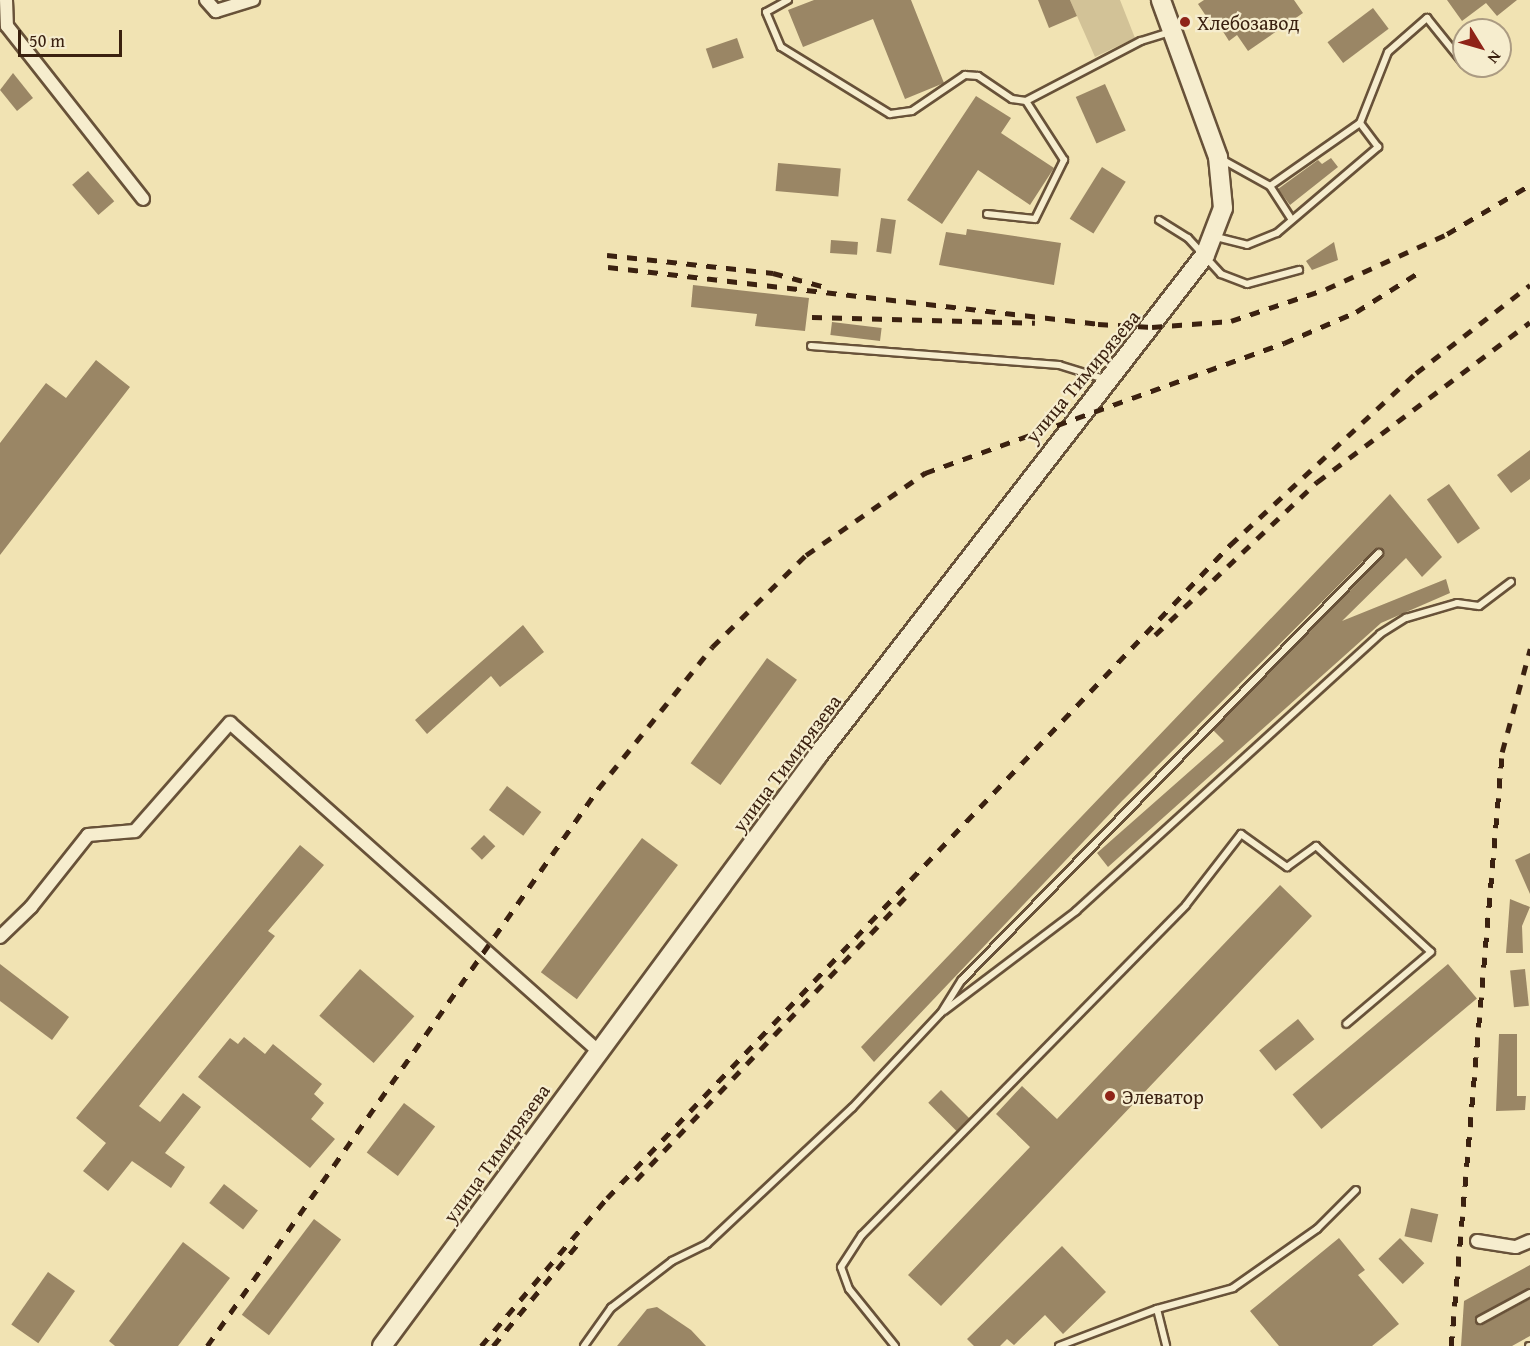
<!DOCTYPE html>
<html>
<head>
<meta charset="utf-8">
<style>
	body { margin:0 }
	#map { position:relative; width:1530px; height:1346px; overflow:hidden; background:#f1e3b3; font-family:"Gentium Book Plus",serif }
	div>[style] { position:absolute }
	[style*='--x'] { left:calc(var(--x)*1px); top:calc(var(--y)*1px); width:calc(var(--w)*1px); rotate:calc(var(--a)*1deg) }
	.green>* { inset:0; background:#d2c297 }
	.building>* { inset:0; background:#9a8665; transform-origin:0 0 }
	.roads { filter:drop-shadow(2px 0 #685239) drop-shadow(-2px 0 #685239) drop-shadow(0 2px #685239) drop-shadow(0 -2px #685239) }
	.service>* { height:6px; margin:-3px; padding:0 3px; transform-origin:3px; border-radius:3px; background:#f6edce }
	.minor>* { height:12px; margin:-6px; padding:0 6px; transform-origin:6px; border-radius:6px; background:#f6edce }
	.secondary>* { height:18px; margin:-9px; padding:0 9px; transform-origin:9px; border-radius:9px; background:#f6edce }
	.rail>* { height:4.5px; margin-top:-2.25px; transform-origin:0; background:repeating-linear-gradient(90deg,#3b2110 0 10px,transparent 0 20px) }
	.dots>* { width:16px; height:16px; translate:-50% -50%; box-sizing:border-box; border:3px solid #f6edce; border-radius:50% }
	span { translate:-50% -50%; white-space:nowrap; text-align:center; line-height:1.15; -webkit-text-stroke:4.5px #f6edce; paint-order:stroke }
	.poi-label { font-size:20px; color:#3b2110 }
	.left { translate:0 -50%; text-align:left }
	.street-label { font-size:20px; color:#3b2110 }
	.north { position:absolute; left:1452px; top:18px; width:60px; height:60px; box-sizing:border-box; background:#f6edce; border:2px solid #ab9b82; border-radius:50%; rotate:127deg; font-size:16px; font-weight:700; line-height:24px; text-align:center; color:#3b2110 }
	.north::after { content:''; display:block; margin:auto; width:21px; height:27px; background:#8f2418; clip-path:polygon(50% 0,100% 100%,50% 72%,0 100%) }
	.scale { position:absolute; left:18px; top:30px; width:104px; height:27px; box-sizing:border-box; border:3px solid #3b2110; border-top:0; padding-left:8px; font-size:18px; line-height:21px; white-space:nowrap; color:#3b2110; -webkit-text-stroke:4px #f6edce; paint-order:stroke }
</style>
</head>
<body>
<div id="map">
	<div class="green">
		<div style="clip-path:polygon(1070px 0,1120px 0,1135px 38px,1095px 57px)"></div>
	</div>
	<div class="building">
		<div style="clip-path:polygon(814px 0,911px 0,944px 83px,905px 99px,873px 19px,803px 47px,788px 10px)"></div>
		<div style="clip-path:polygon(1038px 0,1070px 0,1077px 16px,1049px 28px)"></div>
		<div style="clip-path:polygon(1204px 0,1294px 0,1303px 13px,1248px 51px,1237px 35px,1229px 41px,1217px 22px,1212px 25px,1198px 4px)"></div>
		<div style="clip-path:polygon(1447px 0,1517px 0,1497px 16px,1486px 3px,1462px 21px)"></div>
		<div style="left:1373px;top:8px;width:26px;height:57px;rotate:53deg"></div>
		<div style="left:737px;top:38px;width:21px;height:33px;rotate:71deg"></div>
		<div style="clip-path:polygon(13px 73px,33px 98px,17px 111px,0 90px)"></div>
		<div style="left:1105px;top:84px;width:51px;height:32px;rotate:66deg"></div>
		<div style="clip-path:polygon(976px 96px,1011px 118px,1001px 133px,1054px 168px,1030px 205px,978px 170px,942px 224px,907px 200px)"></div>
		<div style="clip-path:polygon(1331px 158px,1338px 167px,1290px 205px,1278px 189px,1318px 160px,1322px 164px)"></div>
		<div style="left:778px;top:163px;width:63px;height:28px;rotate:5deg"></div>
		<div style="left:1102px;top:167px;width:28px;height:61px;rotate:32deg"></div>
		<div style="left:88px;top:171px;width:40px;height:21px;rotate:49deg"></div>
		<div style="left:881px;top:218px;width:15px;height:34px;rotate:8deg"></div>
		<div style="clip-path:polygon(967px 229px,1061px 243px,1054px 285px,939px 265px,946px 232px,966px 235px)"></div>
		<div style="left:831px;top:240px;width:27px;height:13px;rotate:4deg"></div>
		<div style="clip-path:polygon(1334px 242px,1338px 260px,1312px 270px,1306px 261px)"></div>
		<div style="clip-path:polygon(693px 285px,809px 298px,805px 331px,755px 326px,757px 314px,691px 307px)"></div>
		<div style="left:832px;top:322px;width:50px;height:13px;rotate:7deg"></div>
		<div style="clip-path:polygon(96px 360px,130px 387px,0 555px,0 443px,46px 383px,66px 398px)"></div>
		<div style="clip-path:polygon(1530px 450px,1530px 479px,1511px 493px,1497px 475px)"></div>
		<div style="left:1449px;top:484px;width:54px;height:27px;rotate:55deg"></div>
		<div style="clip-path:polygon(1390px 494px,1442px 557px,1422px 577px,1406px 558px,1342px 621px,1446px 579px,1450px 593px,1381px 623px,1108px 867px,1097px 853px,1224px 741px,1213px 730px,1383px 557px,1382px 549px,1375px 549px,1122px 801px,874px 1062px,861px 1047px)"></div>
		<div style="clip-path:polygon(523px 625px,544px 652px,500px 687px,491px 676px,427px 734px,415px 720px)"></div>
		<div style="left:767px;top:658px;width:37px;height:130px;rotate:36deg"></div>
		<div style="left:507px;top:786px;width:43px;height:30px;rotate:37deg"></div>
		<div style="left:484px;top:835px;width:16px;height:19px;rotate:45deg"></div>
		<div style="left:642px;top:838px;width:45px;height:168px;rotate:37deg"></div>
		<div style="clip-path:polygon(300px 845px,324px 865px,268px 931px,275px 936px,139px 1106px,160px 1122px,183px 1093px,201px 1107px,165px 1153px,185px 1167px,171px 1188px,132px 1161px,108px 1191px,83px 1171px,106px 1143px,76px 1118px)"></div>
		<div style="clip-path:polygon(1530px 853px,1530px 894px,1515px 860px)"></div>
		<div style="clip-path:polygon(1280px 885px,1312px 916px,941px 1306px,908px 1275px,1030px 1147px,996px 1114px,1022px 1086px,1057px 1119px)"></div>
		<div style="clip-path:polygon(1510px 899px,1530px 907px,1522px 926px,1523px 953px,1506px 953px)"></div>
		<div style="clip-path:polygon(0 964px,69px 1017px,52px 1040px,0 1001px)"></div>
		<div style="left:1448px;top:964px;width:45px;height:203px;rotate:50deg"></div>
		<div style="left:360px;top:969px;width:72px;height:62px;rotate:41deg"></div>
		<div style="left:1525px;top:969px;width:37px;height:15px;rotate:84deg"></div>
		<div style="left:1298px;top:1019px;width:26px;height:50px;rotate:51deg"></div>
		<div style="clip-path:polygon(1499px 1034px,1517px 1034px,1517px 1096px,1526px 1096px,1525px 1110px,1496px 1111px)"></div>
		<div style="clip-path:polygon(244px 1037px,265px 1054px,273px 1044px,322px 1084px,314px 1094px,324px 1103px,311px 1119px,335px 1139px,310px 1168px,198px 1077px,230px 1038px,238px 1044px)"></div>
		<div style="left:941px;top:1090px;width:40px;height:18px;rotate:45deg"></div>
		<div style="left:404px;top:1103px;width:39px;height:62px;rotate:37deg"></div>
		<div style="left:224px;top:1184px;width:43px;height:24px;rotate:38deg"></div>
		<div style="left:1411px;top:1208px;width:28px;height:29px;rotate:13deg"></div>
		<div style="left:314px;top:1219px;width:34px;height:120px;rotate:37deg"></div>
		<div style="clip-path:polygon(1339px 1238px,1365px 1270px,1358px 1275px,1399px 1324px,1372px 1346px,1279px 1346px,1250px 1311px)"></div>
		<div style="left:1400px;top:1238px;width:35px;height:30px;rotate:46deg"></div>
		<div style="clip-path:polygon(183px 1242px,230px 1278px,178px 1346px,115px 1346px,109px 1341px)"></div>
		<div style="clip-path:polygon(1062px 1246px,1106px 1292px,1063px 1334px,1045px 1315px,1014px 1345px,1007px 1339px,1000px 1346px,974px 1346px,967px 1339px)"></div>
		<div style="clip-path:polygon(1530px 1265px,1530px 1288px,1475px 1320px,1482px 1325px,1530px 1299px,1530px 1336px,1512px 1346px,1461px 1346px,1464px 1301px)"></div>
		<div style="left:48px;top:1272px;width:33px;height:64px;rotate:35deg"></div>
		<div style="clip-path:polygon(657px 1307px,691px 1330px,706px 1346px,617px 1346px,647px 1309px)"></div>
	</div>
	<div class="roads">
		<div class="service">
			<div style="--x:788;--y:0;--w:25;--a:151"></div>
			<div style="--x:766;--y:12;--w:38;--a:67"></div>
			<div style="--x:781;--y:47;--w:128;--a:31.6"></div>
			<div style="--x:890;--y:114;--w:22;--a:-8"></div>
			<div style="--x:912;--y:111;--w:64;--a:-34.2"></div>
			<div style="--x:965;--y:75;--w:13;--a:4"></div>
			<div style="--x:978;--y:76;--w:41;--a:34.1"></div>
			<div style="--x:1012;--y:99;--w:14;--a:8"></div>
			<div style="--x:1026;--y:101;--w:130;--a:-27.6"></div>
			<div style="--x:1141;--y:41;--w:30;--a:-17"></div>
			<div style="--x:1360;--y:123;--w:76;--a:-68.5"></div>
			<div style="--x:1388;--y:52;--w:52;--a:-41.1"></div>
			<div style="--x:1427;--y:18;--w:59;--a:51.2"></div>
			<div style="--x:1270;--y:186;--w:40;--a:57.1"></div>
			<div style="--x:987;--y:214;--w:48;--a:5.9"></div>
			<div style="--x:1035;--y:219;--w:66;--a:-63.8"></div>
			<div style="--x:1064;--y:160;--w:70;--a:-122.8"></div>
			<div style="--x:1159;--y:220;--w:34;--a:32"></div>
			<div style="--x:1188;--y:238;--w:49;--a:47.5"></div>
			<div style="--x:1221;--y:274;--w:28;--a:21"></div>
			<div style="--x:1247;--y:284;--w:54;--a:-15.1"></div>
			<div style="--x:1216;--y:237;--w:32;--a:14"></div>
			<div style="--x:1247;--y:245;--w:32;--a:-22"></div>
			<div style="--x:1277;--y:233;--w:133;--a:-40.4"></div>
			<div style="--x:1378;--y:147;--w:30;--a:-127"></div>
			<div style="--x:1360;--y:123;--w:110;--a:145"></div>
			<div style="--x:1270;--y:186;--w:56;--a:-151.1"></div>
			<div style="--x:811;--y:346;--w:249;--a:4.4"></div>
			<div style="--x:1059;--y:365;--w:47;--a:17.3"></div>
			<div style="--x:944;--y:1011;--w:166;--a:-37.1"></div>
			<div style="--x:1076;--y:911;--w:411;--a:-42.3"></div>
			<div style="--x:1380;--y:634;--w:31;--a:-32"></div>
			<div style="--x:1406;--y:618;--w:53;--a:-16.4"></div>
			<div style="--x:1457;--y:603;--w:22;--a:8"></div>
			<div style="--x:1479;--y:606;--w:40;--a:-37"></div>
			<div style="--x:1157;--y:1309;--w:38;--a:76"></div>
			<div style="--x:1480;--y:1320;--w:57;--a:-28.4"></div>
			<div style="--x:584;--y:1346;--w:47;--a:-54.6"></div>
			<div style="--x:611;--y:1308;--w:77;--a:-37.6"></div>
			<div style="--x:672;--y:1261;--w:39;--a:-26"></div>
			<div style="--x:707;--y:1244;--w:199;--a:-43.2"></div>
			<div style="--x:852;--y:1108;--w:130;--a:-46.9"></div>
			<div style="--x:941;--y:1013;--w:39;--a:-58"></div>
			<div style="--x:962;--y:980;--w:597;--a:-45.68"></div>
			<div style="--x:895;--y:1346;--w:73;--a:-128.9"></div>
			<div style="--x:849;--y:1289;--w:23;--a:-110"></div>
			<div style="--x:841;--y:1267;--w:38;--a:-57"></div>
			<div style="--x:862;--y:1235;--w:462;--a:-45.5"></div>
			<div style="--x:1186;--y:905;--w:90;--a:-52.2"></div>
			<div style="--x:1241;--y:834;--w:57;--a:35.7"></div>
			<div style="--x:1287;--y:867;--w:36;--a:-36"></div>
			<div style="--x:1316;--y:846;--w:156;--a:42.7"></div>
			<div style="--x:1431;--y:952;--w:111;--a:139.7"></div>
			<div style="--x:1059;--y:1346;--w:105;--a:-20.7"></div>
			<div style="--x:1157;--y:1309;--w:79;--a:-15.4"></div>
			<div style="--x:1233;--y:1288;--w:103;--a:-35.1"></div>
			<div style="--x:1317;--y:1229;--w:55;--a:-45"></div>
			<div style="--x:1529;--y:1346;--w:1;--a:0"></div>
		</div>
		<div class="minor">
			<div style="--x:6;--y:0;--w:26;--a:88"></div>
			<div style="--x:7;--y:26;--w:220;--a:51.8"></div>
			<div style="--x:206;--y:0;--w:15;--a:48"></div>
			<div style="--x:216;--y:11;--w:39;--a:-17"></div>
			<div style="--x:0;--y:937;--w:43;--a:-44.1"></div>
			<div style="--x:31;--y:907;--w:92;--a:-51.6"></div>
			<div style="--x:88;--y:835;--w:47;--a:-4.9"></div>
			<div style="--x:135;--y:831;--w:144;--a:-48.7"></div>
			<div style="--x:230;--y:723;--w:494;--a:41.7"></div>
			<div style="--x:1477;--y:1241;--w:39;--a:9"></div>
			<div style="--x:1516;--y:1247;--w:15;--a:-23"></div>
		</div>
		<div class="secondary">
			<div style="--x:382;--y:1346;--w:734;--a:-53.58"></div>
			<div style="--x:818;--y:755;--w:632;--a:-52.26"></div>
			<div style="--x:1205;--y:255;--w:50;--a:-69"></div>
			<div style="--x:1223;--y:208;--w:51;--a:-95.6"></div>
			<div style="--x:1218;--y:157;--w:167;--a:-110"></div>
		</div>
	</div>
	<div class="rail">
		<div style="--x:607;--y:255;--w:167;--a:6.2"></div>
		<div style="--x:773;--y:273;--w:51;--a:14.9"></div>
		<div style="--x:608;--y:267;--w:493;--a:6.6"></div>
		<div style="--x:1098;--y:324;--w:54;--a:3.2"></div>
		<div style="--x:1152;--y:327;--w:79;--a:-4.3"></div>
		<div style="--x:1231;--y:321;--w:100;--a:-18.6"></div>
		<div style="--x:1326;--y:289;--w:133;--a:-24.4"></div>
		<div style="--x:1447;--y:234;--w:96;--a:-30.6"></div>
		<div style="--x:812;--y:317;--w:223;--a:1.5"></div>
		<div style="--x:1155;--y:635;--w:223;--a:-43.4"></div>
		<div style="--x:1317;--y:482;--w:266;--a:-36.9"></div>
		<div style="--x:636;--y:1180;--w:390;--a:-46.4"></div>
		<div style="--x:207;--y:1346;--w:681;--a:-54.93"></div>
		<div style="--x:598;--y:789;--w:182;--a:-51.2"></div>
		<div style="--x:712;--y:647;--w:132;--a:-44.4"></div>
		<div style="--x:806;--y:555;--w:145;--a:-34.6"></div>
		<div style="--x:925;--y:473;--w:382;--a:-19.9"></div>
		<div style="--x:1284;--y:343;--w:78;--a:-23.3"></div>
		<div style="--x:1356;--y:312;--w:77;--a:-32.2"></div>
		<div style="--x:481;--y:1346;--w:194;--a:-49.6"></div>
		<div style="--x:607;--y:1198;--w:903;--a:-46.35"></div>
		<div style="--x:1230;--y:545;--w:253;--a:-42.8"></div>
		<div style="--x:1416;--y:373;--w:144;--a:-37.7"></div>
		<div style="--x:493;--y:1346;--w:138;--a:-50.3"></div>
		<div style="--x:1451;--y:1346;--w:596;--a:-85.09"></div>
		<div style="--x:1502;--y:752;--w:107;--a:-74.8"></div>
	</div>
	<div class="dots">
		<div style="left:1185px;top:22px;background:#8f2418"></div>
		<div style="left:1110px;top:1096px;background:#8f2418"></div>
	</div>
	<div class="poi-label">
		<span class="left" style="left:1197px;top:22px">Хлебозавод</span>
		<span class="left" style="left:1122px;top:1096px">Элеватор</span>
	</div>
	<div class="street-label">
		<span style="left:1082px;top:376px;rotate:-50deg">улица Тимирязева</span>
		<span style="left:786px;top:763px;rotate:-53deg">улица Тимирязева</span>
		<span style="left:496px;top:1153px;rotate:-54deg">улица Тимирязева</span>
	</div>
	<div class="north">N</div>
	<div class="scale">50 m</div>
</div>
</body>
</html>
